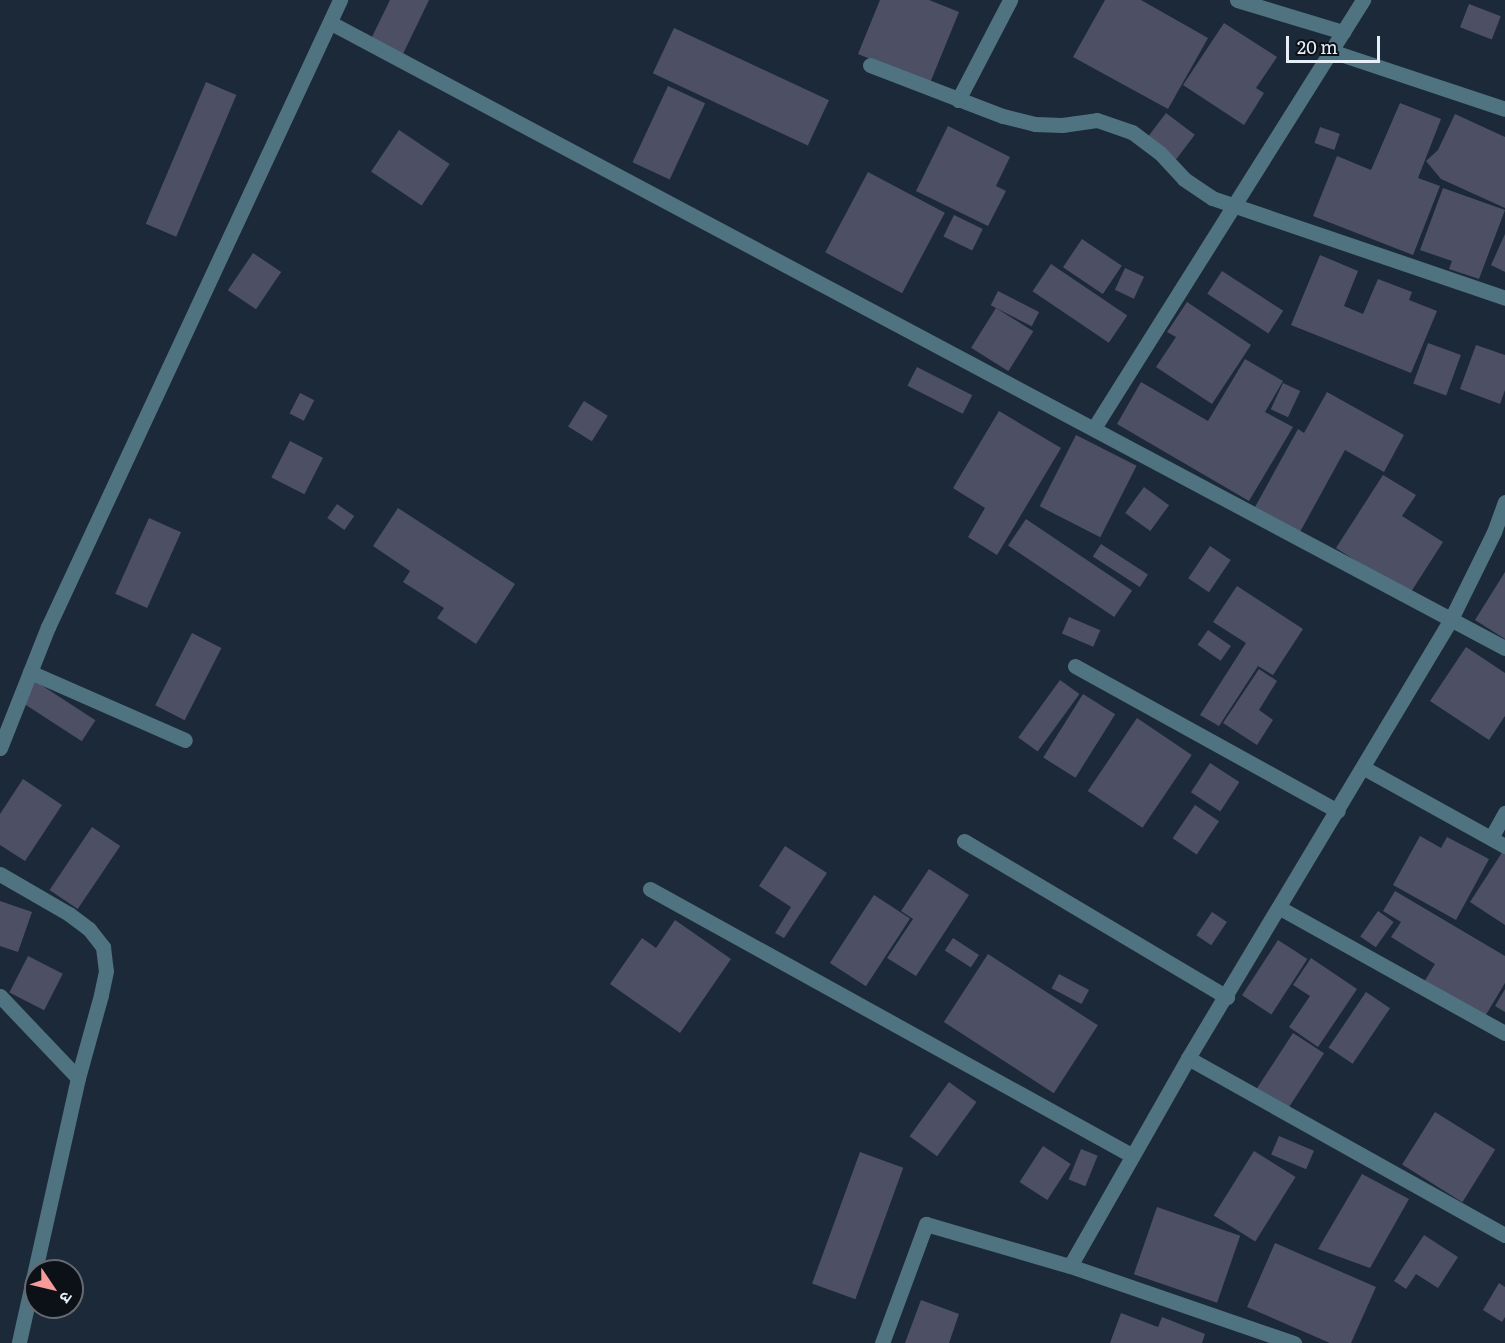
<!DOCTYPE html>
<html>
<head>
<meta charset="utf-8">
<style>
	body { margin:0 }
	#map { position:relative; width:1505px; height:1343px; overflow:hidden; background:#1c2938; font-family:Literata,"Noto Sans Devanagari",serif }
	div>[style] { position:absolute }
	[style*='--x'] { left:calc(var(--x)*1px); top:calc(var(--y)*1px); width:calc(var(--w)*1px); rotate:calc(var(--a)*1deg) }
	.building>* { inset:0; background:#4d5064; transform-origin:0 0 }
	.street>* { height:15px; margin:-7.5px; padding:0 7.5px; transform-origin:7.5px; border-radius:7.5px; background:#4f7381 }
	span { translate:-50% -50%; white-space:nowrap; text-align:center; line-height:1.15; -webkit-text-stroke:5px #0c1118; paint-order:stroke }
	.north { position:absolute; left:24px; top:1259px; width:60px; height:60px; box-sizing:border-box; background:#0c1118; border:2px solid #646a72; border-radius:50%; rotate:125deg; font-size:16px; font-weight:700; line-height:24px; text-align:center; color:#e7eff9 }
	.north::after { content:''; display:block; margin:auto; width:21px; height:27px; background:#f59b98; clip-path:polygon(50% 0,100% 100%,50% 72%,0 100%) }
	.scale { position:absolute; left:1286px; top:36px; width:94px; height:27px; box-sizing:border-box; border:3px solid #e7eff9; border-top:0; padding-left:8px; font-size:18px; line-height:21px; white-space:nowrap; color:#e7eff9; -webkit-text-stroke:4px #0c1118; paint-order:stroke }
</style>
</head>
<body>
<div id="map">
	<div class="building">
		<div style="clip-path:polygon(390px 0,429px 0,401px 58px,369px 43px)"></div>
		<div style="clip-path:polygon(880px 0,929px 0,959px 12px,930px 83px,858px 54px)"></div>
		<div style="clip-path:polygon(1105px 0,1141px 0,1208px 38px,1168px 109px,1073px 57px)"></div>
		<div style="left:1469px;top:4px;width:34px;height:25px;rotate:21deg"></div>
		<div style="clip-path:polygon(1224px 23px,1277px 57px,1256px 88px,1264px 93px,1244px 125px,1183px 85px)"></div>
		<div style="left:674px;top:28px;width:171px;height:50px;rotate:25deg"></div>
		<div style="left:206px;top:82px;width:33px;height:154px;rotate:23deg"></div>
		<div style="left:668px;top:86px;width:41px;height:84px;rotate:25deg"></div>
		<div style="clip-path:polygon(1400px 103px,1441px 119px,1418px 178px,1440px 186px,1413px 255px,1313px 216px,1337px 156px,1371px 170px)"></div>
		<div style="left:1166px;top:113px;width:36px;height:33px;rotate:37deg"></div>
		<div style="clip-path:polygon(1455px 114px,1505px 137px,1505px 208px,1441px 179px,1426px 161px,1438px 150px)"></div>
		<div style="clip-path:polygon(948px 126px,1010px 157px,996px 186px,1006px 191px,988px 226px,916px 191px)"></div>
		<div style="left:1320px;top:127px;width:21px;height:17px;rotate:19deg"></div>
		<div style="left:399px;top:130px;width:61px;height:50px;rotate:34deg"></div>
		<div style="left:868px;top:172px;width:87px;height:91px;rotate:28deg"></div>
		<div style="clip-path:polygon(1443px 188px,1505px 210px,1479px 279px,1449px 269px,1452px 261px,1420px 250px)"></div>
		<div style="left:954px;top:215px;width:32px;height:24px;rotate:26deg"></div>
		<div style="clip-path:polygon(1505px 234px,1505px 272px,1491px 265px)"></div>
		<div style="left:1082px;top:239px;width:48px;height:34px;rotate:34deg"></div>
		<div style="left:253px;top:253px;width:34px;height:45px;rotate:34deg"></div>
		<div style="clip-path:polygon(1320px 255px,1358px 271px,1344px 306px,1363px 314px,1378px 279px,1412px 292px,1409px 300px,1437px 311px,1411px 373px,1291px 325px)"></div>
		<div style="left:1051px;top:264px;width:92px;height:33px;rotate:34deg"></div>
		<div style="left:1125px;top:268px;width:21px;height:24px;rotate:25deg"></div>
		<div style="left:1222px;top:271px;width:73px;height:27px;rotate:33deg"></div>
		<div style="left:998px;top:291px;width:46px;height:16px;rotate:27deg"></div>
		<div style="clip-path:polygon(1187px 302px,1251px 345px,1212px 404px,1156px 367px,1176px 337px,1167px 332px)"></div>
		<div style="left:996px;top:308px;width:44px;height:47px;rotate:32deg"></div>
		<div style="left:1428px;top:343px;width:35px;height:43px;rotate:20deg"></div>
		<div style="clip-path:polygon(1476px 345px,1505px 355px,1505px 390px,1500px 404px,1460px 389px)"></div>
		<div style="clip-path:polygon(1245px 359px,1283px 381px,1265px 412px,1293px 427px,1249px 501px,1117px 424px,1141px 382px,1208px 421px)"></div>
		<div style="left:917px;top:367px;width:62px;height:21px;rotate:27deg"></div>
		<div style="left:1283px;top:383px;width:19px;height:29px;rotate:25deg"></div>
		<div style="clip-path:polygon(1327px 392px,1404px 435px,1384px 472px,1345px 450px,1300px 532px,1255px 507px,1298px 429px,1304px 433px)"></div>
		<div style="left:300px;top:393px;width:16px;height:23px;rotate:27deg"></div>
		<div style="left:584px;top:401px;width:28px;height:30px;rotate:32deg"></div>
		<div style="clip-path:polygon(999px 411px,1061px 448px,997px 555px,968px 537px,985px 508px,953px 488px)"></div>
		<div style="left:1076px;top:435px;width:68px;height:80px;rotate:27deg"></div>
		<div style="left:290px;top:441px;width:37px;height:41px;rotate:27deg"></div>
		<div style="clip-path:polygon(1383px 475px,1416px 495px,1402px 516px,1443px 542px,1409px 595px,1336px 548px)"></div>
		<div style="left:1144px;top:487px;width:31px;height:32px;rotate:36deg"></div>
		<div style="left:337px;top:504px;width:21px;height:17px;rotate:35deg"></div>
		<div style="clip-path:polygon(398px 508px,515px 584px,476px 644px,437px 618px,444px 608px,403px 582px,410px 571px,373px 546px)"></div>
		<div style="left:149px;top:518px;width:35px;height:83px;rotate:24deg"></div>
		<div style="left:1026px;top:519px;width:128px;height:32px;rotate:34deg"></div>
		<div style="left:1101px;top:544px;width:56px;height:15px;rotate:33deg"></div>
		<div style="left:1210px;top:546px;width:25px;height:39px;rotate:34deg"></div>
		<div style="clip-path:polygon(1505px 572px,1505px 639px,1475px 620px)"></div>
		<div style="clip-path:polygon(1237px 586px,1303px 629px,1273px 675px,1258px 666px,1219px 726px,1200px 715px,1246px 643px,1213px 622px)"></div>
		<div style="left:1069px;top:617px;width:34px;height:18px;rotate:23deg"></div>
		<div style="left:1208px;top:630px;width:28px;height:18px;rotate:35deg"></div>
		<div style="left:192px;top:633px;width:33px;height:81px;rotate:27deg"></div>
		<div style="clip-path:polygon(1466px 647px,1505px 673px,1505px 716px,1489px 740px,1430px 701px)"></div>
		<div style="clip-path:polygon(1259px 669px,1277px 681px,1259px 710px,1273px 720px,1257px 745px,1223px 723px)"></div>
		<div style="left:1060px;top:680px;width:24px;height:71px;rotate:36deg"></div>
		<div style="left:35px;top:681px;width:72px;height:25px;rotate:33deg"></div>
		<div style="left:1083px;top:694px;width:38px;height:75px;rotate:32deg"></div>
		<div style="left:1137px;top:718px;width:66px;height:88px;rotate:34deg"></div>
		<div style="left:1210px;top:763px;width:35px;height:35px;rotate:33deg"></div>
		<div style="clip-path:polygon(23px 779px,62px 805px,25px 861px,0 845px,0 814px)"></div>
		<div style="left:1195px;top:805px;width:29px;height:40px;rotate:34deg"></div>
		<div style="left:92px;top:827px;width:34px;height:76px;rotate:34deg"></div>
		<div style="clip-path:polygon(1420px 836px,1441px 848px,1447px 837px,1489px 859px,1456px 920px,1393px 885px)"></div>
		<div style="clip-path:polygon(785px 846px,827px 873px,784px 938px,775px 933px,791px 907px,759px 886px)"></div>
		<div style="clip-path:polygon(1505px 848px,1505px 925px,1470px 902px)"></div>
		<div style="clip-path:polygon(929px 869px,969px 895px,916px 976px,887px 958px,913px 919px,901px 911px)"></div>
		<div style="clip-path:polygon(1395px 891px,1505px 956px,1505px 983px,1484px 1018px,1424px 982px,1435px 964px,1391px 937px,1401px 922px,1383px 911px)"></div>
		<div style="left:874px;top:895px;width:43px;height:81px;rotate:33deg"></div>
		<div style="clip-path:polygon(0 901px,32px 912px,18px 952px,0 946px)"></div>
		<div style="left:1378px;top:911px;width:19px;height:31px;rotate:35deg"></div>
		<div style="left:1212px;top:912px;width:18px;height:28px;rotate:34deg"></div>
		<div style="clip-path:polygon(675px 920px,731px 959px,680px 1033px,610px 984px,642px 938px,656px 948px)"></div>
		<div style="left:953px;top:938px;width:31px;height:15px;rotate:33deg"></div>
		<div style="left:1278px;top:940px;width:35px;height:66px;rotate:33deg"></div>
		<div style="left:988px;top:954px;width:131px;height:81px;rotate:33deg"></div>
		<div style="left:28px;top:956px;width:39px;height:41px;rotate:27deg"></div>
		<div style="clip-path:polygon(1311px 958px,1357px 989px,1318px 1047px,1289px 1027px,1310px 996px,1293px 985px)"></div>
		<div style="left:1059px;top:974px;width:34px;height:16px;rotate:28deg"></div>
		<div style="clip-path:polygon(1505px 989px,1505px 1012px,1495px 1006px)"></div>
		<div style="left:1366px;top:992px;width:29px;height:67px;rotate:34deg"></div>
		<div style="left:1293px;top:1033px;width:37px;height:69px;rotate:33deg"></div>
		<div style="left:949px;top:1082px;width:34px;height:67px;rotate:36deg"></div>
		<div style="left:1435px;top:1112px;width:71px;height:62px;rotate:32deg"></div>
		<div style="left:1279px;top:1136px;width:38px;height:20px;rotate:23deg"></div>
		<div style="left:1043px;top:1146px;width:33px;height:43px;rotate:33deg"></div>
		<div style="left:1081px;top:1149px;width:18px;height:33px;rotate:22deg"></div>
		<div style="left:1254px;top:1151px;width:49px;height:76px;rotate:32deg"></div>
		<div style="left:860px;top:1152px;width:46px;height:140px;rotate:20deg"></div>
		<div style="clip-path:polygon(1362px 1174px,1409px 1199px,1370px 1268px,1318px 1249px)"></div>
		<div style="left:1157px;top:1207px;width:88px;height:71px;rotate:19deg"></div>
		<div style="clip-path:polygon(1424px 1235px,1458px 1257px,1438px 1288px,1416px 1274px,1406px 1289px,1394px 1281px)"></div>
		<div style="clip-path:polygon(1275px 1243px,1376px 1287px,1351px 1343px,1330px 1343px,1247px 1307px)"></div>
		<div style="clip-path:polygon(1499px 1283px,1505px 1287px,1505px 1317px,1502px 1322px,1483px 1310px)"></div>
		<div style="clip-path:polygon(921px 1300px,959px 1314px,949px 1343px,905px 1343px)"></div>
		<div style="clip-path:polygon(1121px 1313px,1158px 1327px,1162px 1317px,1205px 1334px,1202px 1343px,1110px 1343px)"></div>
	</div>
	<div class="street">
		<div style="--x:1237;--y:0;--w:111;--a:16.8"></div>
		<div style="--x:331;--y:23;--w:1330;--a:28.03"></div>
		<div style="--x:1331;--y:51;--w:183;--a:18.4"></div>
		<div style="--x:870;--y:65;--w:142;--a:21"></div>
		<div style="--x:1003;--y:116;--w:33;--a:14"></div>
		<div style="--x:1035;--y:124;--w:27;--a:2"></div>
		<div style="--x:1062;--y:125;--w:35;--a:-8"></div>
		<div style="--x:1097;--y:120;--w:37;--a:19"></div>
		<div style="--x:1132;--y:132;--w:35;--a:37"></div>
		<div style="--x:1160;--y:153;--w:35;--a:47"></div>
		<div style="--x:1184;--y:179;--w:34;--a:34"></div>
		<div style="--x:1212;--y:198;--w:310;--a:18.8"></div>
		<div style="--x:958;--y:100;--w:113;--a:-62.5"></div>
		<div style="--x:1094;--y:428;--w:506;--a:-57.85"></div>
		<div style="--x:1075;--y:666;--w:300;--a:28.9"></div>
		<div style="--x:30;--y:672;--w:169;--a:23.7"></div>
		<div style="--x:0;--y:748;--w:130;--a:-68.4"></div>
		<div style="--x:48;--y:627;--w:692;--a:-65.03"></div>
		<div style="--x:1364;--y:768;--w:161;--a:29"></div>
		<div style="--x:1491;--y:838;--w:29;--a:-61"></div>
		<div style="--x:964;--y:841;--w:306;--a:30.7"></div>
		<div style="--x:0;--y:874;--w:80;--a:30.1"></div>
		<div style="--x:69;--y:914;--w:25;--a:37"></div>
		<div style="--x:89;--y:929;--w:23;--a:52"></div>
		<div style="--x:103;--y:947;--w:24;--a:83"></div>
		<div style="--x:106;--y:971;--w:25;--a:102"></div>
		<div style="--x:101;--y:995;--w:86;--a:105.5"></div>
		<div style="--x:650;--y:889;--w:550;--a:28.94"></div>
		<div style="--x:1280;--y:908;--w:257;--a:29.1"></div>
		<div style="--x:0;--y:996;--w:113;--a:46.4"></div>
		<div style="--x:78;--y:1078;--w:271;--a:102.6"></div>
		<div style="--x:1188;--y:1058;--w:363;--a:29.2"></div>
		<div style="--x:1070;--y:1266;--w:239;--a:-60.4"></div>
		<div style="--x:1188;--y:1058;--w:512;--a:-59.07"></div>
		<div style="--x:1451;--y:619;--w:97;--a:-63.7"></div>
		<div style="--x:1494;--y:532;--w:32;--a:-70"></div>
		<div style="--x:882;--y:1343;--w:127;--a:-69.7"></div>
		<div style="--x:926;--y:1224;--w:150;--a:16.3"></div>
		<div style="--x:1070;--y:1266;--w:237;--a:19"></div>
	</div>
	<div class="north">उ</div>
	<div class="scale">20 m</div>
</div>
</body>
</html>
